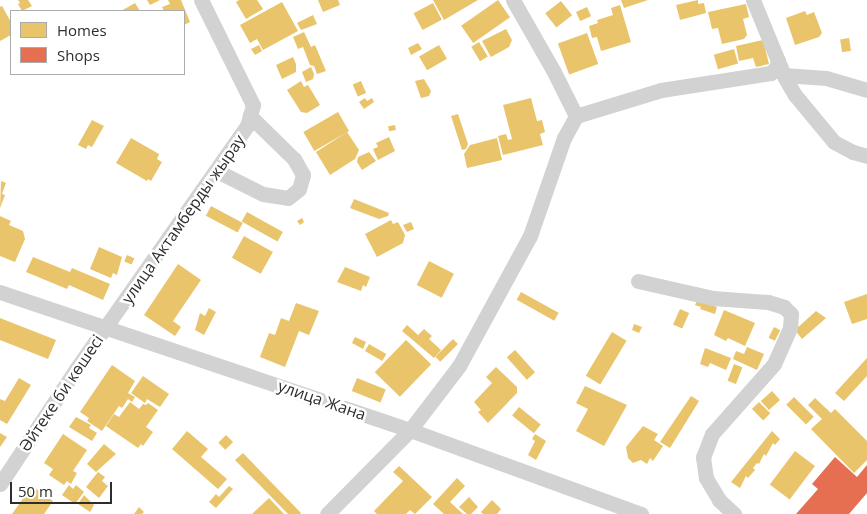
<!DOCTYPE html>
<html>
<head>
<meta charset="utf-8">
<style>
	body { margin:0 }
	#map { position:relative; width:867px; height:514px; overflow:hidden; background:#fff; font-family:"Open Sans",sans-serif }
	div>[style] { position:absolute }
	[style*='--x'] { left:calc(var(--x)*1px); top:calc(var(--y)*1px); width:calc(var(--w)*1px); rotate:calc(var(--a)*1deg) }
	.homes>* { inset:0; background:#e9c46a; transform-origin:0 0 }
	.shops>* { inset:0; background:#e76f51 }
	.minor>* { height:15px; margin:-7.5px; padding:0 7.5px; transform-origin:7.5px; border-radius:7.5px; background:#d2d2d2 }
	span { translate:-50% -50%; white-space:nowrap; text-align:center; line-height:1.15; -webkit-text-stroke:5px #fff; paint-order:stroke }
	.street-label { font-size:16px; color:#2d2d2d }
	.legend { position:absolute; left:10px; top:10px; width:175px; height:65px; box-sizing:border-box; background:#fff; border:1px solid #ababab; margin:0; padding:6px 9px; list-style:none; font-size:15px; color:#2d2d2d }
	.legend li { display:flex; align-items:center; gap:10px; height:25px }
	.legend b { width:25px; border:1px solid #ababab }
	.scale { position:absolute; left:10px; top:482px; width:102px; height:22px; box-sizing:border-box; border:2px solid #2d2d2d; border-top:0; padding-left:6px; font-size:15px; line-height:18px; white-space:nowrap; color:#2d2d2d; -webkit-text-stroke:4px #fff; paint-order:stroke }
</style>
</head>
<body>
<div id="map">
	<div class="homes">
		<div style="clip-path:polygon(18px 0,28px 0,32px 6px,22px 11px,18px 4px,20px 3px)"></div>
		<div style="clip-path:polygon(147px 0,160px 0,150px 5px)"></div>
		<div style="clip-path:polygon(168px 0,181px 0,190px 22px,184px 25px,184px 11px,164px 11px,162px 7px,170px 4px)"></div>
		<div style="clip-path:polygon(239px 0,257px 0,263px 9px,246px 19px,236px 2px)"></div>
		<div style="clip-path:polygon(318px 0,338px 0,340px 5px,323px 12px)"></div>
		<div style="clip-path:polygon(433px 0,478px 0,444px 20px)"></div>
		<div style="left:498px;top:0;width:21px;height:45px;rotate:55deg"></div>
		<div style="clip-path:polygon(621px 0,648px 0,624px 8px)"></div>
		<div style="clip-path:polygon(698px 0,698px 4px,704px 3px,706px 13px,680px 20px,676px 5px)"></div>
		<div style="left:561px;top:1px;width:18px;height:20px;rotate:52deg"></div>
		<div style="clip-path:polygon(282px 2px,298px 31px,263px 50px,257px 39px,250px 43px,240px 25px)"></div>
		<div style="clip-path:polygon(135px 3px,140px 11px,121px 11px)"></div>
		<div style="left:433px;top:3px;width:19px;height:22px;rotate:62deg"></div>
		<div style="clip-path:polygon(746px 4px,749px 17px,743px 19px,747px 35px,744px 39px,722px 44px,718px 28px,712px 29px,708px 12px)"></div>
		<div style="clip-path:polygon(620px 5px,631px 42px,601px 51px,597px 37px,592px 38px,589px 26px,598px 23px,597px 20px,613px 15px,611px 8px)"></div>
		<div style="clip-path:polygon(2px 6px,11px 22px,11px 35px,0 41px,0 7px)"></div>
		<div style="left:587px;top:7px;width:10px;height:12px;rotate:66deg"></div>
		<div style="clip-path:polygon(805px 11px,807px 15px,814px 12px,822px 33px,819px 37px,795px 45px,786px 18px)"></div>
		<div style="clip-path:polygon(313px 15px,317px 24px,301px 30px,297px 23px)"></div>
		<div style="clip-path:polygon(506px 29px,512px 40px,509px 47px,491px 57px,482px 41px)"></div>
		<div style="clip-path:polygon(304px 32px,311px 47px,315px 45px,326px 71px,317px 74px,314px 66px,310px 65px,303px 47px,298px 49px,293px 37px)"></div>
		<div style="left:587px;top:33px;width:33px;height:31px;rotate:70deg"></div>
		<div style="left:849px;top:38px;width:13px;height:9px;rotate:81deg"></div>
		<div style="clip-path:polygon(763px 40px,769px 64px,756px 67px,753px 58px,739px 61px,736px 46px)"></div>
		<div style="left:479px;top:42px;width:17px;height:9px;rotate:59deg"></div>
		<div style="clip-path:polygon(418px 43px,422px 49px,411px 55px,408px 48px)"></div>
		<div style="clip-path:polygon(259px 45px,262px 51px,255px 55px,251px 49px)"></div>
		<div style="left:439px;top:45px;width:16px;height:23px;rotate:60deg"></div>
		<div style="left:734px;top:49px;width:15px;height:21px;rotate:74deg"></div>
		<div style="clip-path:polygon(293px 57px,296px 64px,296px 72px,282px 79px,276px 65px)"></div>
		<div style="clip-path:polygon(311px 67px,314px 74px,313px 79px,306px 82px,302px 72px)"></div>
		<div style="clip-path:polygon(424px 79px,431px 91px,429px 96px,421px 98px,415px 81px)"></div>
		<div style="clip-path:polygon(301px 81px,304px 87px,308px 85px,320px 105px,307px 113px,301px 112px,287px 90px)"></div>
		<div style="left:361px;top:81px;width:13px;height:9px;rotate:67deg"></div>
		<div style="clip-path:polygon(365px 98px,367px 101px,372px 98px,374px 102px,364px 109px,359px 102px)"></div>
		<div style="clip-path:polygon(531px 98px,537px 121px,542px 120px,545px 132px,540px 134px,543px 145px,503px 155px,498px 136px,506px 134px,508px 140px,512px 139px,503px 105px)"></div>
		<div style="left:338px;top:112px;width:22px;height:40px;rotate:60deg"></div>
		<div style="clip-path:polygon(458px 114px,468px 144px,466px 149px,462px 150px,451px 116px)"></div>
		<div style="clip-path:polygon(92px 120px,104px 126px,92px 147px,88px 145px,86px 149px,78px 145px)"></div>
		<div style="left:395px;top:125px;width:5px;height:7px;rotate:79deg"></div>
		<div style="clip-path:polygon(347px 132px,359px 150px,355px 159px,330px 175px,316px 152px)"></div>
		<div style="clip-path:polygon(389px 137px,395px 151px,378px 160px,373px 149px,378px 147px,376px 143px)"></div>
		<div style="clip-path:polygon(131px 138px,159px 154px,157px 159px,162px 162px,151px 181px,148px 179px,147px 181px,116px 163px)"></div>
		<div style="clip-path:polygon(497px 138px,502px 160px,467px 168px,464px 154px,470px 145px)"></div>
		<div style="clip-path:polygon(369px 152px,376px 161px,362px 170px,357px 162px,358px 157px)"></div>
		<div style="clip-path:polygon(1px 181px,6px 183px,2px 194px,5px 195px,0 208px)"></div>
		<div style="clip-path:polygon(354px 199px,389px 213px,388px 216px,379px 219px,350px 208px)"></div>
		<div style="left:211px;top:206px;width:36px;height:11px;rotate:28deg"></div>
		<div style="left:247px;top:212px;width:41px;height:11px;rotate:29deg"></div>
		<div style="clip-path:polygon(0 216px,11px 221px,9px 225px,23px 231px,25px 239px,15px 262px,0 256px)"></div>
		<div style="clip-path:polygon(302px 218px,304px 222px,300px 225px,297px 221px)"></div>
		<div style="clip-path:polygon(391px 220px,393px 224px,398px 222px,405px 235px,403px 243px,377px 257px,365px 234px)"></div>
		<div style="clip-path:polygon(411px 222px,414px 229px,407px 232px,403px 225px)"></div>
		<div style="left:244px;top:236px;width:33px;height:25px;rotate:29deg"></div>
		<div style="clip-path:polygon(99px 247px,122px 257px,117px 275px,113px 273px,111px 278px,90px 269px)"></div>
		<div style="left:127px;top:255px;width:8px;height:7px;rotate:23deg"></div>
		<div style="clip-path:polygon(33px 257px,70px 272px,72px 268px,110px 284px,103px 300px,69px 285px,67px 289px,26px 272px)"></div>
		<div style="left:429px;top:261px;width:28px;height:27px;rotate:27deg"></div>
		<div style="clip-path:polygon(178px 264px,201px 280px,173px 321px,181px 327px,175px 336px,144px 315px)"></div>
		<div style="clip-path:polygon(345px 267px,370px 277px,366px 287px,363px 285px,361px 291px,337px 282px)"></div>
		<div style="left:521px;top:292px;width:43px;height:9px;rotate:29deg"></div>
		<div style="clip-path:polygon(867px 294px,867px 319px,852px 324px,844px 302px)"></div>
		<div style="clip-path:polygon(697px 301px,717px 307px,715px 314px,700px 309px,701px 307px,695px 305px)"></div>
		<div style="clip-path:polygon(296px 303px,319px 311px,309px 335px,299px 331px,285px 367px,260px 357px,269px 333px,275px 335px,281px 318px,289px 321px)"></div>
		<div style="clip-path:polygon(209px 308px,216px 312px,204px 335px,195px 330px,200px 313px,205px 316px)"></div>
		<div style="left:680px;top:309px;width:10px;height:17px;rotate:24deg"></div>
		<div style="clip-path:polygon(724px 310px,755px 323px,745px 346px,728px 338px,726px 341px,714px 335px)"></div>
		<div style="clip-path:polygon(816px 311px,826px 318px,802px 339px,795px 330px)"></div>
		<div style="clip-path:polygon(0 318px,56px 340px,48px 359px,0 340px)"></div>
		<div style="clip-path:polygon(634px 324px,642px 327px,639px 333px,632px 330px)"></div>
		<div style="clip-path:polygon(407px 325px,418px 335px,424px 329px,432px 336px,429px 339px,441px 350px,434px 358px,402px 331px)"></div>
		<div style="left:774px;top:327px;width:7px;height:12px;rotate:27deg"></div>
		<div style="left:612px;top:332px;width:17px;height:51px;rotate:31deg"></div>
		<div style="clip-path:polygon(355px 337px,366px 342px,363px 349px,352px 343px)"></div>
		<div style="left:453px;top:339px;width:7px;height:25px;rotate:45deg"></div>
		<div style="left:406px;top:340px;width:35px;height:45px;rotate:44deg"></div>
		<div style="left:369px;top:344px;width:20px;height:8px;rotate:30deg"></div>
		<div style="clip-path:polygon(747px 347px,764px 354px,757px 370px,733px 359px,736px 351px,744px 354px)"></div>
		<div style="clip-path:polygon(705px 348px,731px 358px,726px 370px,710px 363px,708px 367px,700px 364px)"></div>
		<div style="left:515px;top:350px;width:30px;height:11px;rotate:48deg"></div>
		<div style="clip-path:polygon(867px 358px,867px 376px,844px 401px,835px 393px)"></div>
		<div style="left:734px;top:364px;width:9px;height:18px;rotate:21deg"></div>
		<div style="clip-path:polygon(112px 365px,135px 381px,128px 393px,135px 397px,132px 402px,128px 399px,122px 408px,119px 406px,102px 431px,87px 421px,89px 418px,80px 412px)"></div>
		<div style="clip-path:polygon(496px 367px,517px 387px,517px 393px,488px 423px,478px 412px,481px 410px,474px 402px,492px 383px,486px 377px)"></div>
		<div style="clip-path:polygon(143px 376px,169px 394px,160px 407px,147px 399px,145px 403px,131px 393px)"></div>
		<div style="clip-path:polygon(19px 378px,31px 385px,7px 424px,0 420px,0 399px,5px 401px)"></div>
		<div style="left:357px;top:378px;width:31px;height:14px;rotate:22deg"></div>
		<div style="clip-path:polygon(585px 386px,627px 405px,604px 446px,576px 431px,588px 409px,576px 403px)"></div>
		<div style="left:772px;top:391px;width:12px;height:15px;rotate:48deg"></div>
		<div style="clip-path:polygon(691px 396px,699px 401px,670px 448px,660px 442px)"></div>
		<div style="left:794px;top:397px;width:28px;height:11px;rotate:45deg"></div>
		<div style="clip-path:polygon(815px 398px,831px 413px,835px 409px,867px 441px,867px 460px,854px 473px,811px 429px,822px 419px,808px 405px)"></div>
		<div style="clip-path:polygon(130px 402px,139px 409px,143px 404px,146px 405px,148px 403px,158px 410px,146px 427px,153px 432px,143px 446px,141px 444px,138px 448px,106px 426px,114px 414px,119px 417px)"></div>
		<div style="left:759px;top:402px;width:16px;height:10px;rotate:45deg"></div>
		<div style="left:519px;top:407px;width:28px;height:11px;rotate:39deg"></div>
		<div style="clip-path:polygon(76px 417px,91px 425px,89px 428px,97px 433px,92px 441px,69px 427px)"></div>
		<div style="clip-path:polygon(643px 426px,658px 434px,654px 440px,663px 446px,653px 461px,650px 458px,647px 464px,641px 460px,633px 463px,628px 458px,626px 447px)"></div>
		<div style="clip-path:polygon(187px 431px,208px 449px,201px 457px,227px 479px,218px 489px,172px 449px)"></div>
		<div style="clip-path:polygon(772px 431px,780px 439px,775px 445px,773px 443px,766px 456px,764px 454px,759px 464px,757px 463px,753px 468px,755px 470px,748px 478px,746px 476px,740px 488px,731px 482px)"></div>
		<div style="clip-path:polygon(0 433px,7px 437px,0 447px)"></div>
		<div style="clip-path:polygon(63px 434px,87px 450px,73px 471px,77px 473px,71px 484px,67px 481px,64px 485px,49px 475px,53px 469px,44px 463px)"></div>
		<div style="clip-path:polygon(535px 434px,546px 441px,536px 460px,528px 455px,535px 441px,532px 439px)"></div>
		<div style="left:226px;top:435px;width:10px;height:11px;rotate:45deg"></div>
		<div style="clip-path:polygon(104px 444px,116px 454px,96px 472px,87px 464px)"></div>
		<div style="left:795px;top:451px;width:25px;height:42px;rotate:37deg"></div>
		<div style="clip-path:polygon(243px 453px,301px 513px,300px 514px,288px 514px,235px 460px)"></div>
		<div style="clip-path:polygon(399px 466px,432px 497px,415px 514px,410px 510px,406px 514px,377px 514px,374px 511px,403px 481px,393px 472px)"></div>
		<div style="clip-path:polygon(98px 472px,105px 477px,102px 481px,108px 486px,99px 498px,86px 487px)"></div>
		<div style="clip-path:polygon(457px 478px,465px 486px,450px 502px,463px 514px,444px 514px,433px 504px)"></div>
		<div style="clip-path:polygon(69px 485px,73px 489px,76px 485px,84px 492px,75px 504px,62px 495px)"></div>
		<div style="clip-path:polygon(32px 486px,53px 501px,44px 514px,12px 514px)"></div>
		<div style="clip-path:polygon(229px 486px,233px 489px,216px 508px,209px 502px,216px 494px,219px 497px)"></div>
		<div style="clip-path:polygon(84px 495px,94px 505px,90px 512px,78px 504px)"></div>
		<div style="clip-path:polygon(469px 497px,478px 507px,471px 514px,467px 514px,459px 507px)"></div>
		<div style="clip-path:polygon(269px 498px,284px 514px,252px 514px)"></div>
		<div style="clip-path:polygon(492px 500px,501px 509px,497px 514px,483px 514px,481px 512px)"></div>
		<div style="clip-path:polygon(139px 507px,144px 512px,142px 514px,134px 514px)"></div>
	</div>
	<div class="shops">
		<div style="clip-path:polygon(835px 457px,857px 477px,867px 465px,867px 493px,849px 514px,796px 514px,818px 489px,812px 484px)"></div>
	</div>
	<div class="minor">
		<div style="--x:513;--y:0;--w:81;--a:60.3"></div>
		<div style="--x:553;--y:70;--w:51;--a:63.4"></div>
		<div style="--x:753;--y:0;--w:84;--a:67.7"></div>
		<div style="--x:785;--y:78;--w:20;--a:60"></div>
		<div style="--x:795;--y:95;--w:61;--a:50.3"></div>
		<div style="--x:834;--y:142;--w:21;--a:28"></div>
		<div style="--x:853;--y:152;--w:15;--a:16"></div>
		<div style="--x:784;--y:75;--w:42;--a:4.1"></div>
		<div style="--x:826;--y:78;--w:43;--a:16.3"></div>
		<div style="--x:217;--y:171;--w:51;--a:26.6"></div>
		<div style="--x:263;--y:194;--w:25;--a:9"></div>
		<div style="--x:288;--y:198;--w:14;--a:-39"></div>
		<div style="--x:299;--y:189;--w:15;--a:-74"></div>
		<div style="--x:303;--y:175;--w:18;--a:-119"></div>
		<div style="--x:294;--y:159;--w:62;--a:-135.7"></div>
		<div style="--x:638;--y:281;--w:77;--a:12.8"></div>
		<div style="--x:713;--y:298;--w:55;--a:4.2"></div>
		<div style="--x:768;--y:302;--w:17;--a:17"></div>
		<div style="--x:784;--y:307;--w:10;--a:45"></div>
		<div style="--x:791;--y:314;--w:14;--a:94"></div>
		<div style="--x:790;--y:328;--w:39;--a:114"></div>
		<div style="--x:774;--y:364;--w:94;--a:131.5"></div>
		<div style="--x:712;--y:434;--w:25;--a:111"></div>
		<div style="--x:703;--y:457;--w:21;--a:82"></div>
		<div style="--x:706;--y:478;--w:26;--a:59"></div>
		<div style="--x:719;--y:500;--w:21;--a:43"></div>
		<div style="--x:0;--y:292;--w:433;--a:18.6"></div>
		<div style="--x:410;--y:430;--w:246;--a:20"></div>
		<div style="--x:0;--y:484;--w:138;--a:-56.5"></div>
		<div style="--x:76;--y:369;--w:297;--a:-54.9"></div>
		<div style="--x:247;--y:126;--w:22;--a:-74"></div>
		<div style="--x:253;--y:105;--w:117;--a:-116.3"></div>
		<div style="--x:327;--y:514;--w:118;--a:-45.3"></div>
		<div style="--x:410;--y:430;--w:81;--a:-52.6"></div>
		<div style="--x:459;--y:366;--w:148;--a:-61.4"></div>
		<div style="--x:530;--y:236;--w:104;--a:-70.9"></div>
		<div style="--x:564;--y:138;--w:25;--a:-61"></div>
		<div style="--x:576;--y:116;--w:89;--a:-17"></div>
		<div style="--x:661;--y:90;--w:111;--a:-8.8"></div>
		<div style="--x:771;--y:73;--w:9;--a:-49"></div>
		<div style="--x:777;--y:66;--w:6;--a:-81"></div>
	</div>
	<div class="street-label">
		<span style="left:183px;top:219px;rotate:-55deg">улица Актамберды жырау</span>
		<span style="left:61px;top:393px;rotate:-56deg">Әйтеке би көшесі</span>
		<span style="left:322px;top:400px;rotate:19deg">улица Жана</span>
	</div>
	<ul class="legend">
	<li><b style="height:14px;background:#e9c46a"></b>Homes</li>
	<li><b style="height:14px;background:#e76f51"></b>Shops</li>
	</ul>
	<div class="scale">50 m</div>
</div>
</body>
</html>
